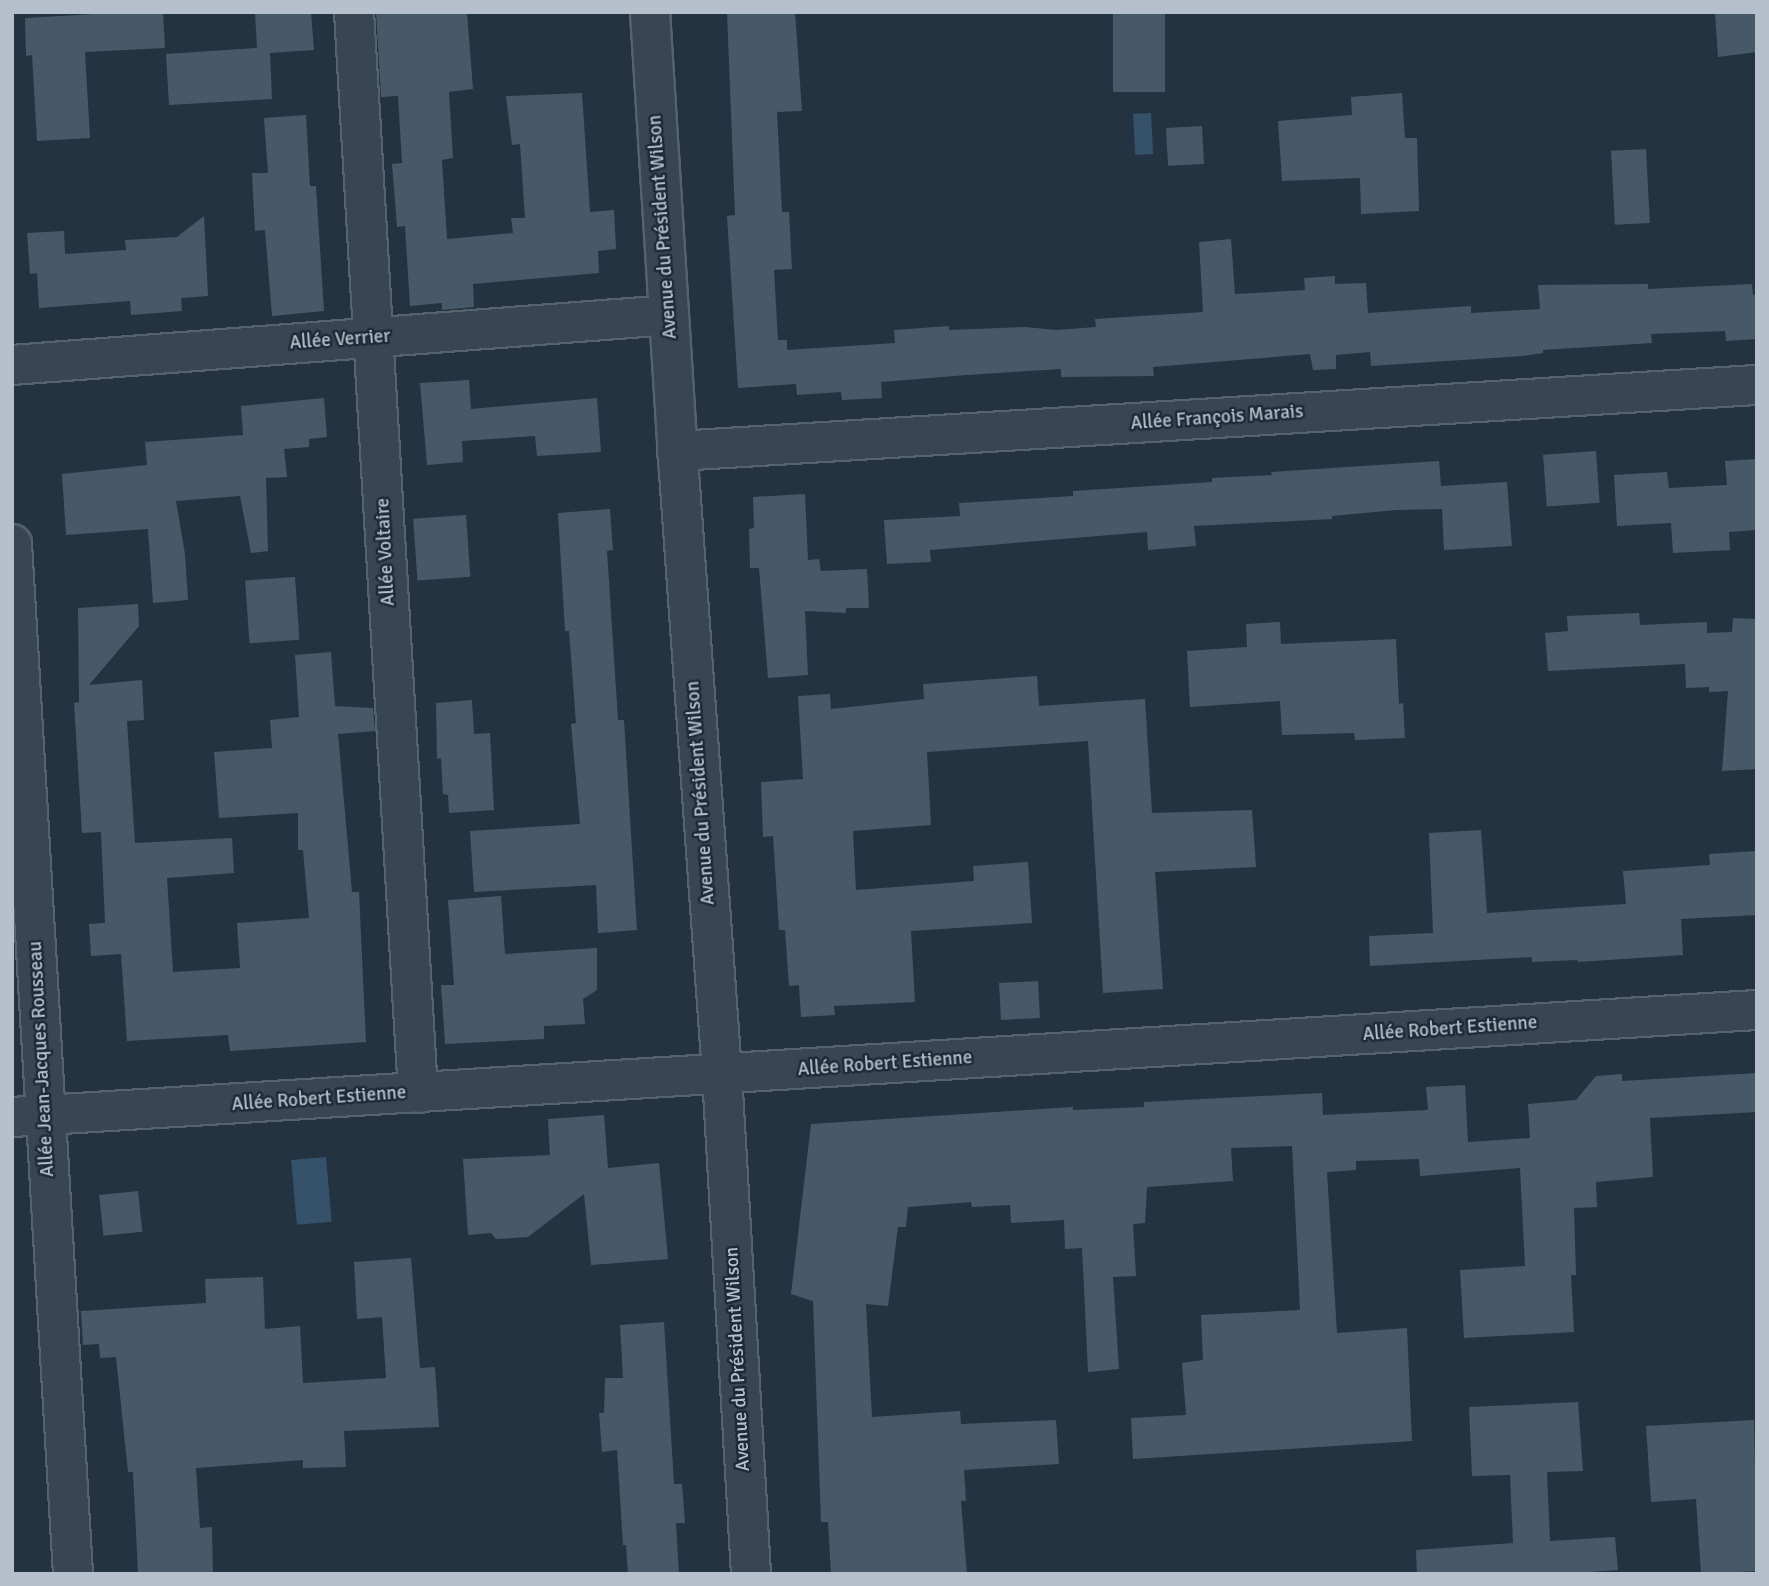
<!DOCTYPE html>
<html>
<head>
<meta charset="utf-8">
<style>
	body { margin:0 }
	#map { position:relative; width:1769px; height:1586px; overflow:hidden; background:#233342; font-family:Signika,sans-serif }
	div>[style] { position:absolute }
	[style*='--x'] { left:calc(var(--x)*1px); top:calc(var(--y)*1px); width:calc(var(--w)*1px); rotate:calc(var(--a)*1deg) }
	.water>* { inset:0; background:#36516a; transform-origin:0 0 }
	.building>* { inset:0; background:#475968; transform-origin:0 0 }
	.roads { filter:drop-shadow(2px 0 #56636f) drop-shadow(-2px 0 #56636f) drop-shadow(0 2px #56636f) drop-shadow(0 -2px #56636f) }
	.street>* { height:38px; margin:-19px; padding:0 19px; transform-origin:19px; border-radius:19px; background:#384552 }
	span { translate:-50% -50%; white-space:nowrap; text-align:center; line-height:1.15; -webkit-text-stroke:5px #1d2a37; paint-order:stroke }
	.street-label { font-size:19px; color:#b5c0cc }
	.frame { position:absolute; inset:0; border:14px solid #b5c0cc; pointer-events:none }
</style>
</head>
<body>
<div id="map">
	<div class="water">
		<div style="left:1151px;top:113px;width:41px;height:18px;rotate:87deg"></div>
		<div style="left:326px;top:1157px;width:65px;height:35px;rotate:85deg"></div>
	</div>
	<div class="building">
		<div style="clip-path:polygon(131px 12px,163px 12px,165px 48px,85px 52px,90px 138px,37px 141px,32px 55px,26px 56px,25px 18px)"></div>
		<div style="clip-path:polygon(255px 12px,311px 12px,314px 50px,270px 53px,272px 99px,169px 105px,166px 54px,257px 48px)"></div>
		<div style="clip-path:polygon(376px 12px,467px 12px,473px 89px,449px 92px,453px 158px,442px 160px,447px 239px,513px 233px,511px 218px,525px 218px,520px 144px,512px 145px,506px 96px,582px 93px,590px 212px,614px 210px,616px 249px,598px 251px,599px 273px,473px 284px,474px 307px,442px 310px,442px 303px,410px 306px,405px 226px,397px 227px,392px 164px,402px 163px,398px 96px,381px 97px)"></div>
		<div style="clip-path:polygon(727px 12px,795px 12px,802px 111px,777px 112px,782px 212px,789px 212px,792px 269px,774px 270px,778px 340px,787px 340px,787px 350px,895px 343px,894px 330px,949px 326px,949px 330px,1025px 327px,1057px 330px,1096px 327px,1095px 319px,1203px 312px,1199px 242px,1231px 239px,1235px 294px,1305px 290px,1304px 278px,1335px 276px,1335px 284px,1366px 283px,1368px 313px,1471px 306px,1471px 313px,1540px 309px,1538px 285px,1648px 284px,1648px 289px,1752px 284px,1753px 295px,1757px 294px,1757px 339px,1726px 341px,1725px 331px,1651px 334px,1652px 343px,1543px 350px,1543px 353px,1523px 356px,1371px 366px,1370px 352px,1336px 355px,1336px 369px,1313px 370px,1310px 354px,1153px 367px,1154px 376px,1061px 377px,1061px 369px,967px 375px,881px 382px,882px 398px,842px 400px,841px 392px,797px 395px,796px 384px,738px 388px,727px 216px,735px 215px)"></div>
		<div style="left:1113px;top:12px;width:52px;height:80px"></div>
		<div style="clip-path:polygon(1715px 12px,1757px 12px,1757px 52px,1718px 57px)"></div>
		<div style="clip-path:polygon(1402px 93px,1405px 138px,1417px 138px,1419px 211px,1361px 214px,1360px 178px,1282px 181px,1278px 121px,1352px 115px,1351px 97px)"></div>
		<div style="clip-path:polygon(306px 115px,310px 186px,316px 186px,324px 311px,272px 316px,265px 230px,255px 231px,252px 173px,268px 173px,264px 118px)"></div>
		<div style="left:1202px;top:126px;width:38px;height:36px;rotate:87deg"></div>
		<div style="left:1646px;top:149px;width:74px;height:35px;rotate:87deg"></div>
		<div style="clip-path:polygon(204px 216px,208px 296px,181px 298px,182px 311px,131px 315px,130px 301px,39px 308px,37px 273px,30px 274px,27px 233px,64px 231px,65px 254px,126px 250px,125px 240px,177px 237px)"></div>
		<div style="clip-path:polygon(469px 380px,471px 409px,597px 398px,601px 452px,537px 456px,535px 436px,462px 441px,463px 462px,427px 465px,420px 383px)"></div>
		<div style="clip-path:polygon(324px 398px,327px 437px,309px 439px,309px 447px,284px 449px,287px 477px,266px 478px,268px 551px,251px 553px,240px 496px,176px 501px,185px 554px,188px 600px,153px 603px,148px 529px,66px 535px,62px 474px,147px 465px,145px 442px,243px 435px,241px 406px)"></div>
		<div style="left:1596px;top:451px;width:52px;height:53px;rotate:86deg"></div>
		<div style="clip-path:polygon(1757px 459px,1757px 530px,1729px 532px,1730px 550px,1673px 553px,1671px 523px,1617px 526px,1614px 475px,1667px 472px,1669px 488px,1727px 485px,1725px 461px)"></div>
		<div style="clip-path:polygon(1439px 461px,1441px 486px,1507px 482px,1512px 546px,1444px 550px,1442px 509px,1396px 510px,1332px 516px,1332px 519px,1194px 526px,1196px 546px,1148px 550px,1147px 532px,930px 550px,931px 562px,887px 564px,884px 520px,960px 516px,959px 503px,1073px 496px,1073px 491px,1212px 482px,1212px 478px,1272px 475px,1271px 472px)"></div>
		<div style="clip-path:polygon(805px 494px,808px 560px,819px 559px,821px 571px,867px 569px,869px 608px,846px 608px,846px 613px,805px 611px,808px 675px,768px 678px,759px 568px,750px 568px,749px 529px,754px 528px,753px 497px)"></div>
		<div style="clip-path:polygon(610px 509px,613px 550px,607px 551px,618px 720px,624px 720px,637px 930px,598px 933px,596px 885px,474px 892px,470px 831px,580px 824px,571px 724px,576px 723px,569px 631px,565px 631px,558px 513px)"></div>
		<div style="left:466px;top:515px;width:62px;height:53px;rotate:86deg"></div>
		<div style="left:295px;top:577px;width:63px;height:50px;rotate:86deg"></div>
		<div style="clip-path:polygon(138px 604px,139px 626px,89px 685px,142px 680px,144px 720px,127px 721px,135px 843px,232px 838px,234px 873px,167px 878px,173px 972px,240px 968px,237px 923px,309px 918px,303px 850px,298px 850px,298px 813px,219px 818px,214px 752px,272px 748px,270px 720px,299px 717px,295px 655px,331px 652px,335px 706px,373px 708px,375px 731px,338px 734px,352px 892px,359px 892px,366px 1042px,230px 1051px,228px 1035px,127px 1041px,121px 954px,91px 956px,89px 924px,105px 923px,101px 832px,82px 833px,74px 703px,79px 702px,78px 608px)"></div>
		<div style="clip-path:polygon(1639px 613px,1640px 625px,1707px 622px,1707px 633px,1732px 632px,1733px 618px,1757px 619px,1757px 769px,1722px 771px,1728px 691px,1709px 692px,1709px 687px,1686px 688px,1685px 664px,1548px 671px,1545px 633px,1568px 631px,1567px 616px)"></div>
		<div style="clip-path:polygon(1280px 622px,1281px 644px,1396px 639px,1399px 704px,1403px 703px,1405px 738px,1355px 740px,1354px 733px,1282px 735px,1280px 701px,1190px 707px,1187px 651px,1247px 647px,1246px 624px)"></div>
		<div style="clip-path:polygon(1037px 676px,1039px 706px,1145px 699px,1152px 813px,1252px 810px,1256px 867px,1155px 872px,1163px 989px,1103px 993px,1088px 741px,927px 752px,931px 825px,853px 831px,856px 890px,974px 881px,973px 866px,1028px 862px,1032px 923px,911px 931px,915px 1002px,834px 1006px,835px 1015px,801px 1017px,799px 985px,789px 986px,785px 930px,779px 930px,773px 836px,763px 837px,761px 782px,803px 779px,798px 696px,830px 694px,831px 709px,924px 699px,923px 684px)"></div>
		<div style="clip-path:polygon(472px 700px,474px 734px,490px 733px,494px 810px,449px 813px,448px 795px,443px 794px,441px 758px,437px 759px,436px 703px)"></div>
		<div style="clip-path:polygon(1481px 830px,1487px 913px,1626px 904px,1623px 871px,1710px 865px,1709px 854px,1757px 851px,1757px 915px,1681px 919px,1683px 955px,1578px 962px,1577px 960px,1532px 962px,1532px 957px,1370px 966px,1369px 936px,1433px 933px,1429px 833px)"></div>
		<div style="clip-path:polygon(501px 896px,505px 954px,597px 948px,597px 990px,583px 999px,585px 1024px,544px 1026px,544px 1039px,445px 1044px,441px 985px,454px 985px,448px 900px)"></div>
		<div style="left:1038px;top:981px;width:37px;height:39px;rotate:87deg"></div>
		<div style="clip-path:polygon(1757px 1073px,1757px 1112px,1650px 1118px,1653px 1177px,1596px 1182px,1597px 1207px,1574px 1208px,1576px 1275px,1571px 1275px,1574px 1332px,1464px 1338px,1460px 1270px,1525px 1266px,1520px 1168px,1420px 1176px,1419px 1159px,1356px 1161px,1356px 1170px,1327px 1172px,1337px 1333px,1407px 1328px,1412px 1441px,1133px 1459px,1131px 1418px,1186px 1415px,1182px 1363px,1203px 1360px,1201px 1315px,1300px 1310px,1292px 1146px,1231px 1148px,1233px 1181px,1147px 1187px,1145px 1223px,1133px 1224px,1136px 1276px,1113px 1277px,1119px 1369px,1088px 1372px,1082px 1248px,1065px 1249px,1064px 1220px,1011px 1223px,1010px 1205px,972px 1207px,971px 1202px,908px 1207px,906px 1227px,898px 1227px,888px 1306px,866px 1304px,872px 1417px,960px 1411px,961px 1424px,1056px 1420px,1059px 1464px,964px 1470px,966px 1501px,961px 1501px,967px 1574px,831px 1574px,828px 1522px,821px 1522px,813px 1301px,791px 1294px,811px 1124px,1073px 1107px,1073px 1110px,1144px 1107px,1144px 1102px,1322px 1093px,1323px 1115px,1428px 1110px,1426px 1087px,1465px 1085px,1468px 1142px,1530px 1138px,1528px 1104px,1576px 1100px,1596px 1076px,1622px 1074px,1622px 1081px)"></div>
		<div style="clip-path:polygon(604px 1115px,608px 1168px,659px 1163px,668px 1259px,591px 1265px,584px 1194px,528px 1237px,496px 1239px,491px 1233px,468px 1235px,463px 1159px,550px 1155px,548px 1119px)"></div>
		<div style="left:138px;top:1191px;width:41px;height:39px;rotate:84deg"></div>
		<div style="clip-path:polygon(411px 1258px,420px 1368px,435px 1367px,439px 1427px,344px 1431px,346px 1467px,303px 1468px,303px 1460px,196px 1468px,200px 1528px,212px 1527px,213px 1574px,138px 1574px,133px 1472px,128px 1472px,116px 1357px,100px 1358px,99px 1344px,83px 1345px,81px 1311px,206px 1303px,205px 1279px,263px 1277px,265px 1329px,300px 1326px,303px 1383px,386px 1378px,382px 1317px,357px 1319px,354px 1262px)"></div>
		<div style="clip-path:polygon(664px 1322px,674px 1484px,682px 1484px,685px 1523px,676px 1523px,679px 1574px,628px 1574px,626px 1545px,623px 1545px,617px 1450px,602px 1452px,599px 1413px,604px 1413px,605px 1378px,623px 1378px,620px 1325px)"></div>
		<div style="clip-path:polygon(1578px 1402px,1583px 1471px,1547px 1472px,1550px 1541px,1615px 1537px,1618px 1570px,1561px 1574px,1417px 1574px,1416px 1550px,1513px 1543px,1510px 1475px,1472px 1476px,1469px 1407px)"></div>
		<div style="clip-path:polygon(1754px 1420px,1757px 1571px,1701px 1574px,1696px 1499px,1651px 1502px,1646px 1426px)"></div>
	</div>
	<div class="roads">
		<div class="street">
			<div style="--x:354;--y:12;--w:1083;--a:86.61"></div>
			<div style="--x:650;--y:12;--w:461;--a:86.4"></div>
			<div style="--x:679;--y:472;--w:604;--a:85.91"></div>
			<div style="--x:722;--y:1074;--w:501;--a:86.68"></div>
			<div style="--x:12;--y:365;--w:659;--a:-4.35"></div>
			<div style="--x:677;--y:451;--w:1082;--a:-3.5"></div>
			<div style="--x:12;--y:544;--w:1032;--a:86.61"></div>
			<div style="--x:12;--y:1117;--w:1748;--a:-3.51"></div>
		</div>
	</div>
	<div class="street-label">
		<span style="left:663px;top:227px;rotate:-94deg">Avenue du Président Wilson</span>
		<span style="left:340px;top:340px;rotate:-4deg">Allée Verrier</span>
		<span style="left:1217px;top:418px;rotate:-4deg">Allée François Marais</span>
		<span style="left:386px;top:552px;rotate:-93deg">Allée Voltaire</span>
		<span style="left:701px;top:793px;rotate:-94deg">Avenue du Président Wilson</span>
		<span style="left:1450px;top:1029px;rotate:-4deg">Allée Robert Estienne</span>
		<span style="left:42px;top:1059px;rotate:-93deg">Allée Jean-Jacques Rousseau</span>
		<span style="left:885px;top:1064px;rotate:-4deg">Allée Robert Estienne</span>
		<span style="left:319px;top:1099px;rotate:-4deg">Allée Robert Estienne</span>
		<span style="left:738px;top:1359px;rotate:-93deg">Avenue du Président Wilson</span>
	</div>
	<div class="frame"></div>
</div>
</body>
</html>
